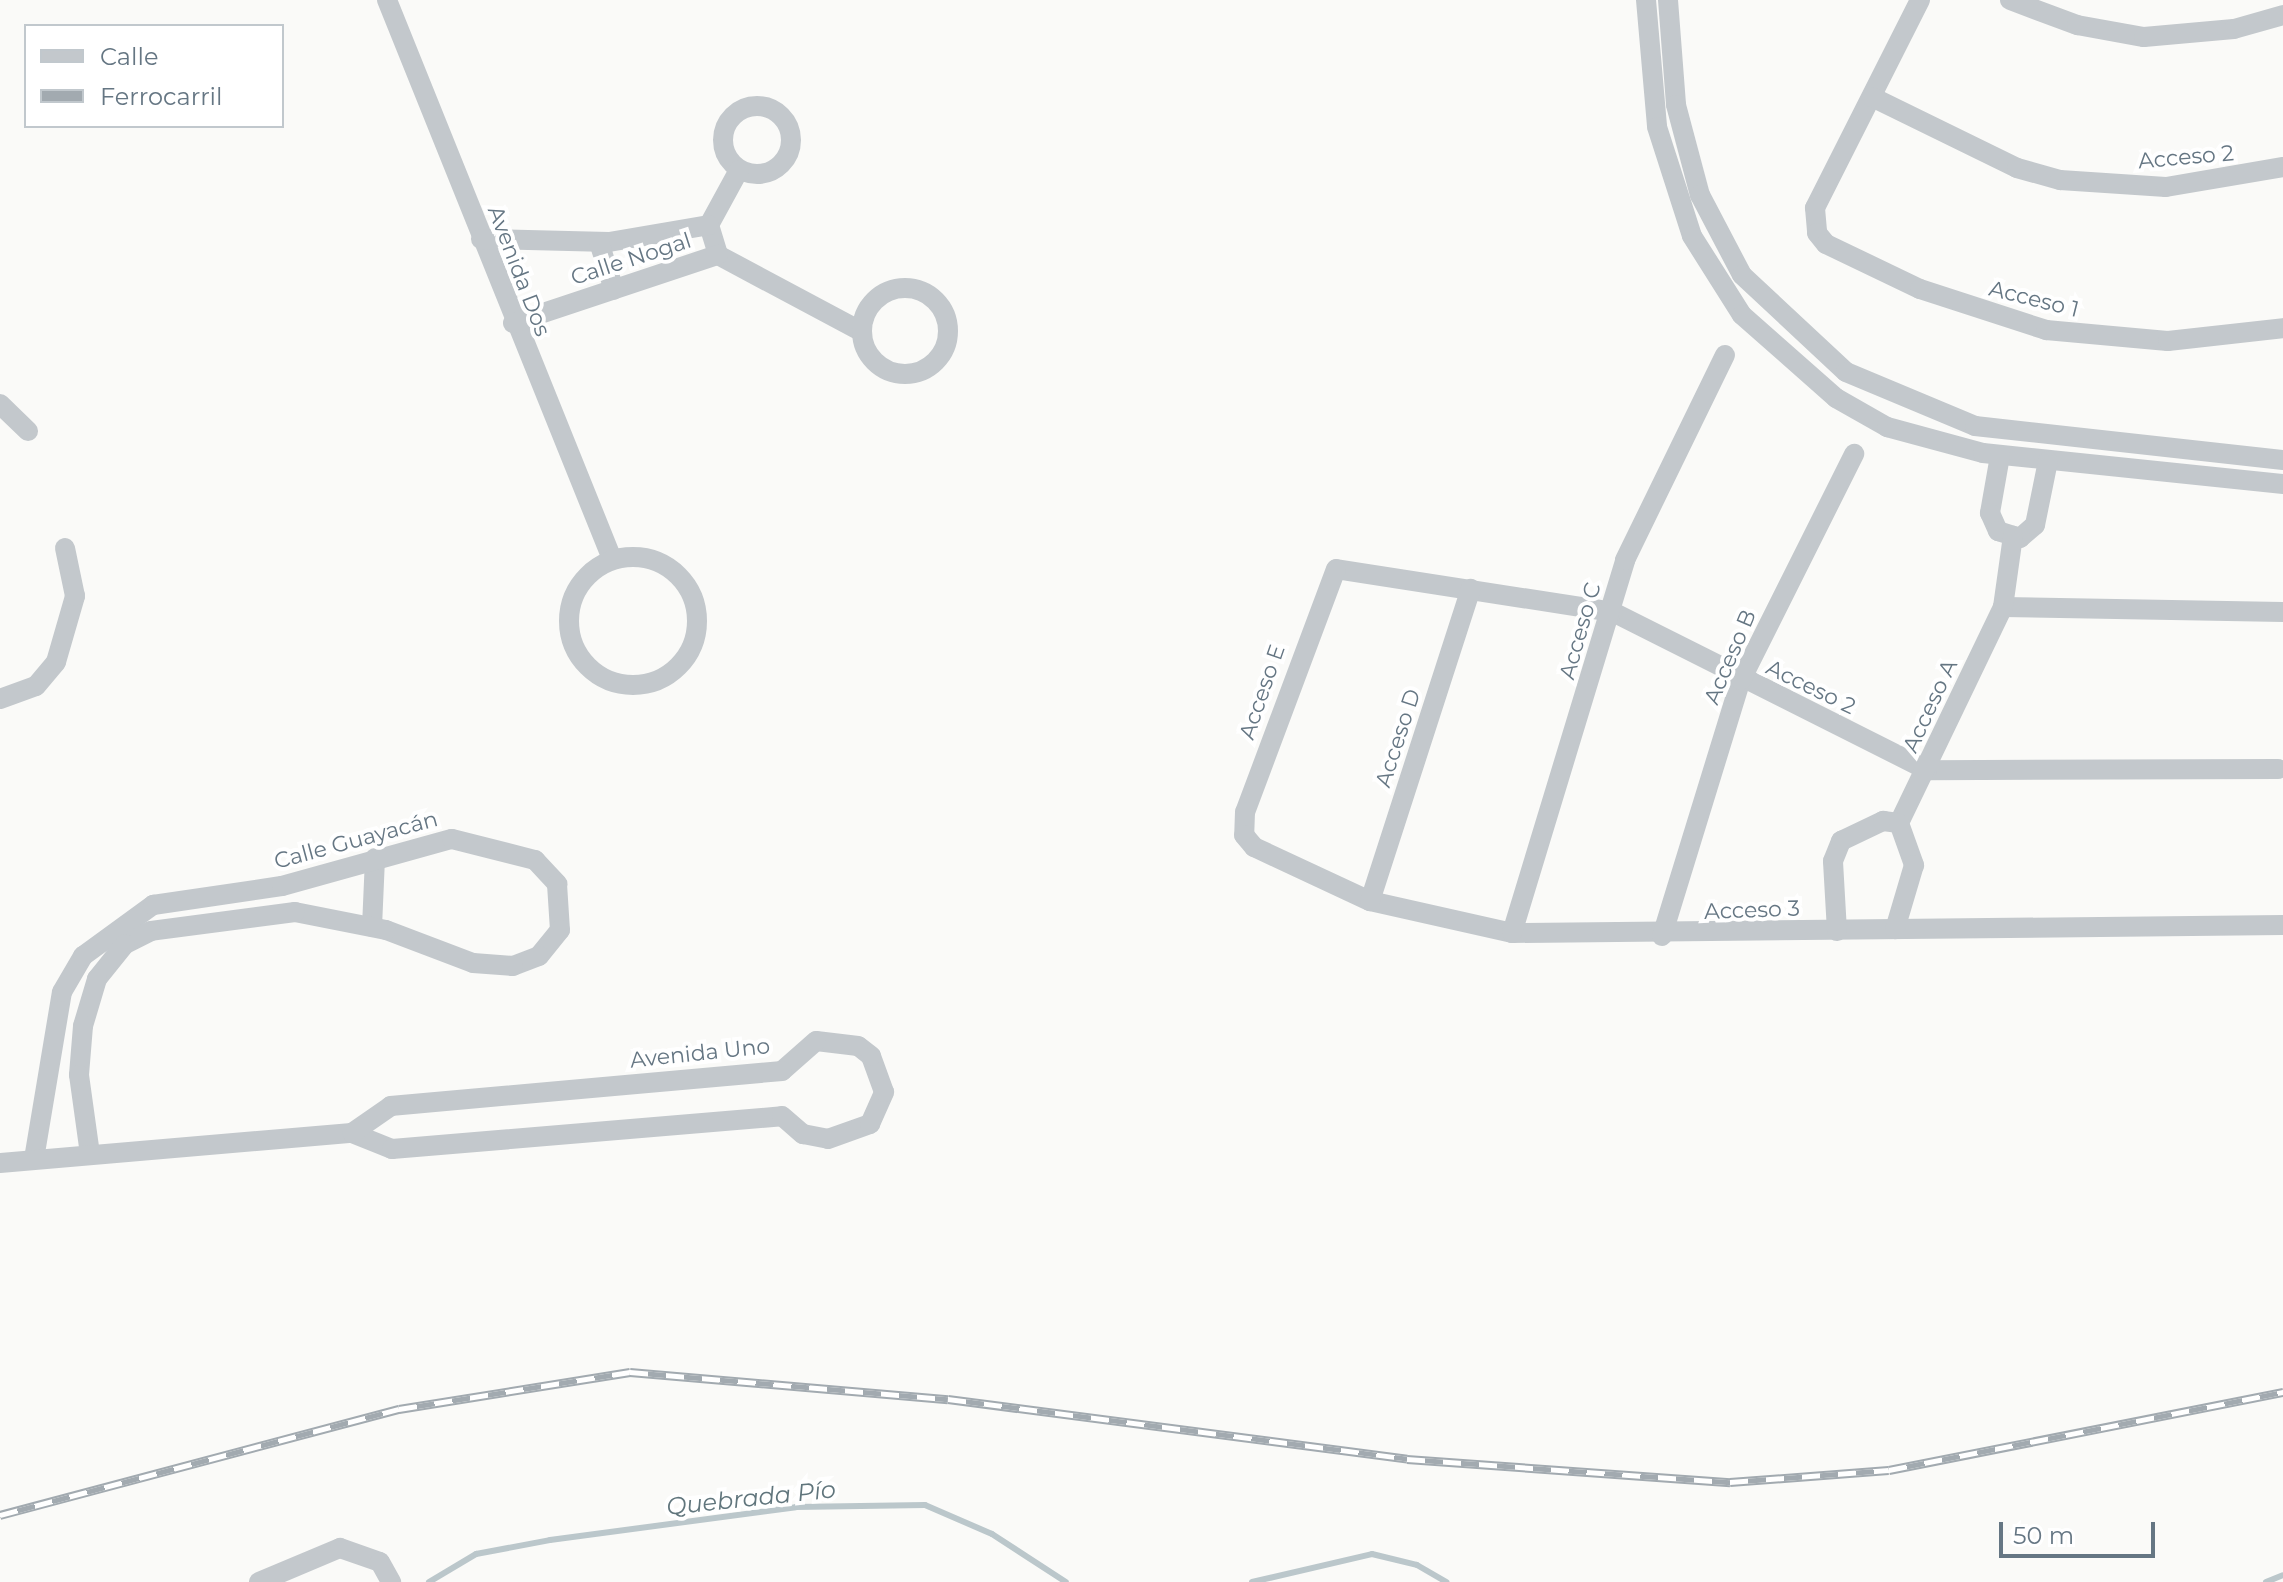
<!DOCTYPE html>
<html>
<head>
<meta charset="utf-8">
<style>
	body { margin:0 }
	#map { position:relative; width:2283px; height:1582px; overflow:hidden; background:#fafaf8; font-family:Montserrat,sans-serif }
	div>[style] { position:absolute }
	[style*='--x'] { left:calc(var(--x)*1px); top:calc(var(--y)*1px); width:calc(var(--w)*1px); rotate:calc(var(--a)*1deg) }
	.stream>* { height:6px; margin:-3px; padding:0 3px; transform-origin:3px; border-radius:3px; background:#bbc7cb }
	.minor>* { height:20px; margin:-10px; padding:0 10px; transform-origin:10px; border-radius:10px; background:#c3c8cc }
	.minor>.ring { margin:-10px; padding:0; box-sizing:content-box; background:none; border:20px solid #c3c8cc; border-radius:50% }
	.rail>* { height:9px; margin-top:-4.5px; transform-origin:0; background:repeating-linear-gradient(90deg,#fff 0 18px,#a2aab0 0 36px); box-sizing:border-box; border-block:2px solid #a2aab0 }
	span { translate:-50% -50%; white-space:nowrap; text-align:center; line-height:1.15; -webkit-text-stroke:8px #fff; paint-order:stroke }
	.street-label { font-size:22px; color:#657683 }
	.water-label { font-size:24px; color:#60757c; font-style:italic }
	.legend { position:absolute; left:24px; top:24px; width:260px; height:104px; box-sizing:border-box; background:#fff; border:2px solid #c1c8cd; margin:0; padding:10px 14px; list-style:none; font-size:24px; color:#657683 }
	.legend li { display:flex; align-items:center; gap:16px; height:40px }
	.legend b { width:40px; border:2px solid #c1c8cd }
	.scale { position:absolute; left:1999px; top:1522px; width:156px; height:36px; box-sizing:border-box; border:4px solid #657683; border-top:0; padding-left:10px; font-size:24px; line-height:28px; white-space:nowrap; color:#657683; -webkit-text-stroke:6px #fff; paint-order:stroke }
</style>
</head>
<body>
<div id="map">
	<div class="stream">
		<div style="--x:429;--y:1582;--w:55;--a:-30.8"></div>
		<div style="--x:476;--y:1554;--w:75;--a:-10.7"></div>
		<div style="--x:550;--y:1540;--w:248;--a:-7.6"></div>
		<div style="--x:796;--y:1507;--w:129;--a:-0.9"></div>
		<div style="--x:925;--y:1505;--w:73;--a:23.4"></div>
		<div style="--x:992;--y:1534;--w:88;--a:33"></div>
		<div style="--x:1252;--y:1582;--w:123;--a:-13.1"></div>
		<div style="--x:1372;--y:1554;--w:46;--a:13.7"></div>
		<div style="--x:1417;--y:1565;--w:34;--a:30"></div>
		<div style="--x:2266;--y:1582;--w:18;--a:-22"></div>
	</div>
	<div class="minor">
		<div style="--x:387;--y:0;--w:603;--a:68.07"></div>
		<div style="--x:1646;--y:0;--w:127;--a:85"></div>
		<div style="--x:1657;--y:127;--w:114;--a:72.2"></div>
		<div style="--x:1692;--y:236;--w:93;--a:57.7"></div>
		<div style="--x:1742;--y:315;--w:125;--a:41.4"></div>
		<div style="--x:1836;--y:398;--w:59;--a:29.6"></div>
		<div style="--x:1887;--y:427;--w:99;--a:15.2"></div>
		<div style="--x:1983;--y:453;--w:302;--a:5.9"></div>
		<div style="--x:1668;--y:0;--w:105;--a:85.6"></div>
		<div style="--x:1676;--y:105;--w:93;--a:75.1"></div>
		<div style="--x:1700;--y:195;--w:90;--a:62.3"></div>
		<div style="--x:1742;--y:275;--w:142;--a:43"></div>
		<div style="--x:1846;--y:372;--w:140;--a:22.7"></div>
		<div style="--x:1975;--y:426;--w:310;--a:6.3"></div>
		<div style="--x:1920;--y:0;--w:233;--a:116.8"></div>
		<div style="--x:1815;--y:208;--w:25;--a:85"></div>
		<div style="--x:1817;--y:233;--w:14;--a:51"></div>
		<div style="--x:1826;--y:244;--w:104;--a:25.6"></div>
		<div style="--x:1920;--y:289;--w:133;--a:18"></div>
		<div style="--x:2046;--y:330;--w:122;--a:5.2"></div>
		<div style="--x:2168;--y:341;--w:116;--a:-6.4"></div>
		<div style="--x:2010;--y:0;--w:72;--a:20.5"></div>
		<div style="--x:2077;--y:25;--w:68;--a:10.2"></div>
		<div style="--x:2144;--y:37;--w:90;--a:-5.1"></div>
		<div style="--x:2234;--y:29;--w:51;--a:-15.9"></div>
		<div style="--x:1872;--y:97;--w:161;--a:26.1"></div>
		<div style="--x:2017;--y:168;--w:45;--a:15.6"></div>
		<div style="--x:2060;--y:180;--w:106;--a:3.8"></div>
		<div style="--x:2166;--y:187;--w:119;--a:-9.7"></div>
		<div class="ring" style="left:723px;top:106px;width:48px;height:48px"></div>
		<div style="--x:739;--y:170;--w:63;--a:118.6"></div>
		<div style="--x:709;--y:225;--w:31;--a:73"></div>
		<div style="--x:718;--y:255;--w:163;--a:28.1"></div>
		<div style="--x:481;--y:239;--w:128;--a:1.3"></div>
		<div style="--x:609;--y:242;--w:101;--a:-9.6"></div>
		<div style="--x:599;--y:242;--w:50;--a:72.6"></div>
		<div class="ring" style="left:862px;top:288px;width:66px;height:66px"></div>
		<div style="--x:513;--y:323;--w:216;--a:-18.4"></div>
		<div style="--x:0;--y:404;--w:39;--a:44"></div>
		<div style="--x:2000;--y:456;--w:58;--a:100"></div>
		<div style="--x:1990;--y:513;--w:20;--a:66"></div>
		<div style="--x:1998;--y:531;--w:23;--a:18"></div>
		<div style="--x:2020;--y:538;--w:20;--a:-41"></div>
		<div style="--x:2035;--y:525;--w:65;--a:-78.5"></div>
		<div class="ring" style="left:569px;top:557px;width:108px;height:108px"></div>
		<div style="--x:2003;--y:607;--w:280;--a:1"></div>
		<div style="--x:0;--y:699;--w:38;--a:-20"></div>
		<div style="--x:36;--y:686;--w:31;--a:-50"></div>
		<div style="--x:56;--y:662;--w:69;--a:-73.9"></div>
		<div style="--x:75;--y:596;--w:49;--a:-101.8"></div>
		<div style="--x:2278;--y:769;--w:351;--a:179.8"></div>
		<div style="--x:1927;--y:770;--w:352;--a:-153.3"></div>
		<div style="--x:1613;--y:612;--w:280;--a:-171.2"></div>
		<div style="--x:1336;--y:569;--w:259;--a:110.5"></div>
		<div style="--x:1245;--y:812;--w:23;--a:92"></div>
		<div style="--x:1244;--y:835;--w:16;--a:50"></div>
		<div style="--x:1254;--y:847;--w:128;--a:25"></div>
		<div style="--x:1370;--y:901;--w:146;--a:12.7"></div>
		<div style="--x:1512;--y:933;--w:771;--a:-0.59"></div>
		<div style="--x:1899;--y:823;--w:240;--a:-64.3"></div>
		<div style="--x:2003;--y:607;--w:72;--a:-82"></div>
		<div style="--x:1370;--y:901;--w:328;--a:-72.1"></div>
		<div style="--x:372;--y:927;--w:69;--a:-87.5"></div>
		<div style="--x:1837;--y:931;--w:70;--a:-93.3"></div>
		<div style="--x:1833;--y:861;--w:22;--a:-68"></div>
		<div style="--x:1841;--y:841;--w:47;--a:-25.5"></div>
		<div style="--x:1883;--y:821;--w:16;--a:7"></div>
		<div style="--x:1899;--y:823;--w:45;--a:70.3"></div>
		<div style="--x:1914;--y:865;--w:67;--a:106.5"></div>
		<div style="--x:1512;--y:933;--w:390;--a:-73.1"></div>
		<div style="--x:1625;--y:560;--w:228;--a:-64"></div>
		<div style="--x:1662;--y:936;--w:268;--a:-72.9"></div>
		<div style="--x:1741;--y:680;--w:253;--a:-63.4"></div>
		<div style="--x:34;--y:1159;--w:169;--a:-80.5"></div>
		<div style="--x:62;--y:992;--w:42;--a:-59.7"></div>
		<div style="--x:83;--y:956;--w:87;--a:-36.1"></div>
		<div style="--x:153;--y:905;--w:130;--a:-8.4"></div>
		<div style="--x:282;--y:886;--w:176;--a:-15.5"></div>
		<div style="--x:452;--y:839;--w:86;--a:14.2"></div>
		<div style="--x:535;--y:860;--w:33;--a:47"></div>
		<div style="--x:557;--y:884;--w:46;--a:86.3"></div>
		<div style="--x:560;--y:930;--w:33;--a:129"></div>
		<div style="--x:539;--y:956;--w:28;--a:159"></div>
		<div style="--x:513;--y:966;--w:40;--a:-175.7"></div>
		<div style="--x:473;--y:963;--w:93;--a:-159.2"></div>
		<div style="--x:386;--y:930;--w:93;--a:-168.8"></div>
		<div style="--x:295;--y:912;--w:145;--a:172.5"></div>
		<div style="--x:151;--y:931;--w:29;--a:153"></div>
		<div style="--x:125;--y:944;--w:45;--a:128.7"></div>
		<div style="--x:97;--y:979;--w:49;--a:106.6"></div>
		<div style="--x:83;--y:1026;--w:49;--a:94.7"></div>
		<div style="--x:79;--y:1075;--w:80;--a:82.1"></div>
		<div style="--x:0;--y:1163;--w:353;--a:-4.9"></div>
		<div style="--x:352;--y:1133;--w:43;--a:21.8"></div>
		<div style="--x:392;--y:1149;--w:391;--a:-4.8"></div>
		<div style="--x:782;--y:1116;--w:28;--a:41"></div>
		<div style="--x:803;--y:1134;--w:25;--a:11"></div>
		<div style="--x:828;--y:1139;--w:45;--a:-19.7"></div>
		<div style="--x:870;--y:1124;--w:35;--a:-66"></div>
		<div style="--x:884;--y:1092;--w:38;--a:-110"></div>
		<div style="--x:871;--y:1056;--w:16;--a:-142"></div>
		<div style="--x:858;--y:1046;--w:42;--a:-173.2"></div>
		<div style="--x:816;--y:1041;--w:45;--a:138.6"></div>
		<div style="--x:782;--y:1071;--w:393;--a:174.9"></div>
		<div style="--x:391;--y:1106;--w:47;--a:145.3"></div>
		<div style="--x:259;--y:1582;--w:88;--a:-22.8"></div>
		<div style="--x:340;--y:1548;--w:42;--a:19.3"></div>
		<div style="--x:380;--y:1562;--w:23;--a:61"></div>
	</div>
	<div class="rail">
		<div style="--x:0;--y:1515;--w:413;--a:-14.9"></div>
		<div style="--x:399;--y:1409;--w:234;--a:-9.1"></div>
		<div style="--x:630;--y:1372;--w:319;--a:4.9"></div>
		<div style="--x:948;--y:1399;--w:463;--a:7.4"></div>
		<div style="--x:1407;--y:1459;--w:324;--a:4.1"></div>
		<div style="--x:1730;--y:1482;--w:159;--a:-4.3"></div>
		<div style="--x:1889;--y:1470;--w:402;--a:-11.2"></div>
	</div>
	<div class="street-label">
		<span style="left:2186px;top:157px;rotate:-5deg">Acceso 2</span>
		<span style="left:631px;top:259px;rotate:-18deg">Calle Nogal</span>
		<span style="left:519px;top:271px;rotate:69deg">Avenida Dos</span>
		<span style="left:2034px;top:299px;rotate:14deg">Acceso 1</span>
		<span style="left:1580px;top:631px;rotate:-74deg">Acceso C</span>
		<span style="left:1730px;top:657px;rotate:-67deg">Acceso B</span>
		<span style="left:1811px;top:687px;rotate:26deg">Acceso 2</span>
		<span style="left:1262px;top:692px;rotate:-71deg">Acceso E</span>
		<span style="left:1930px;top:706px;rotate:-65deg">Acceso A</span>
		<span style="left:1398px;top:738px;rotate:-72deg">Acceso D</span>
		<span style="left:356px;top:840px;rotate:-15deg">Calle Guayacán</span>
		<span style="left:1752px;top:910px;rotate:-2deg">Acceso 3</span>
		<span style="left:700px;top:1053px;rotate:-6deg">Avenida Uno</span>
	</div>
	<div class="water-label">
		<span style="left:751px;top:1498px;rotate:-6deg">Quebrada Pío</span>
	</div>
	<ul class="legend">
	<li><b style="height:10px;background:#c3c8cc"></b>Calle</li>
	<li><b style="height:10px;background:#a2aab0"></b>Ferrocarril</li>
	</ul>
	<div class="scale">50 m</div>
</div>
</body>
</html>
